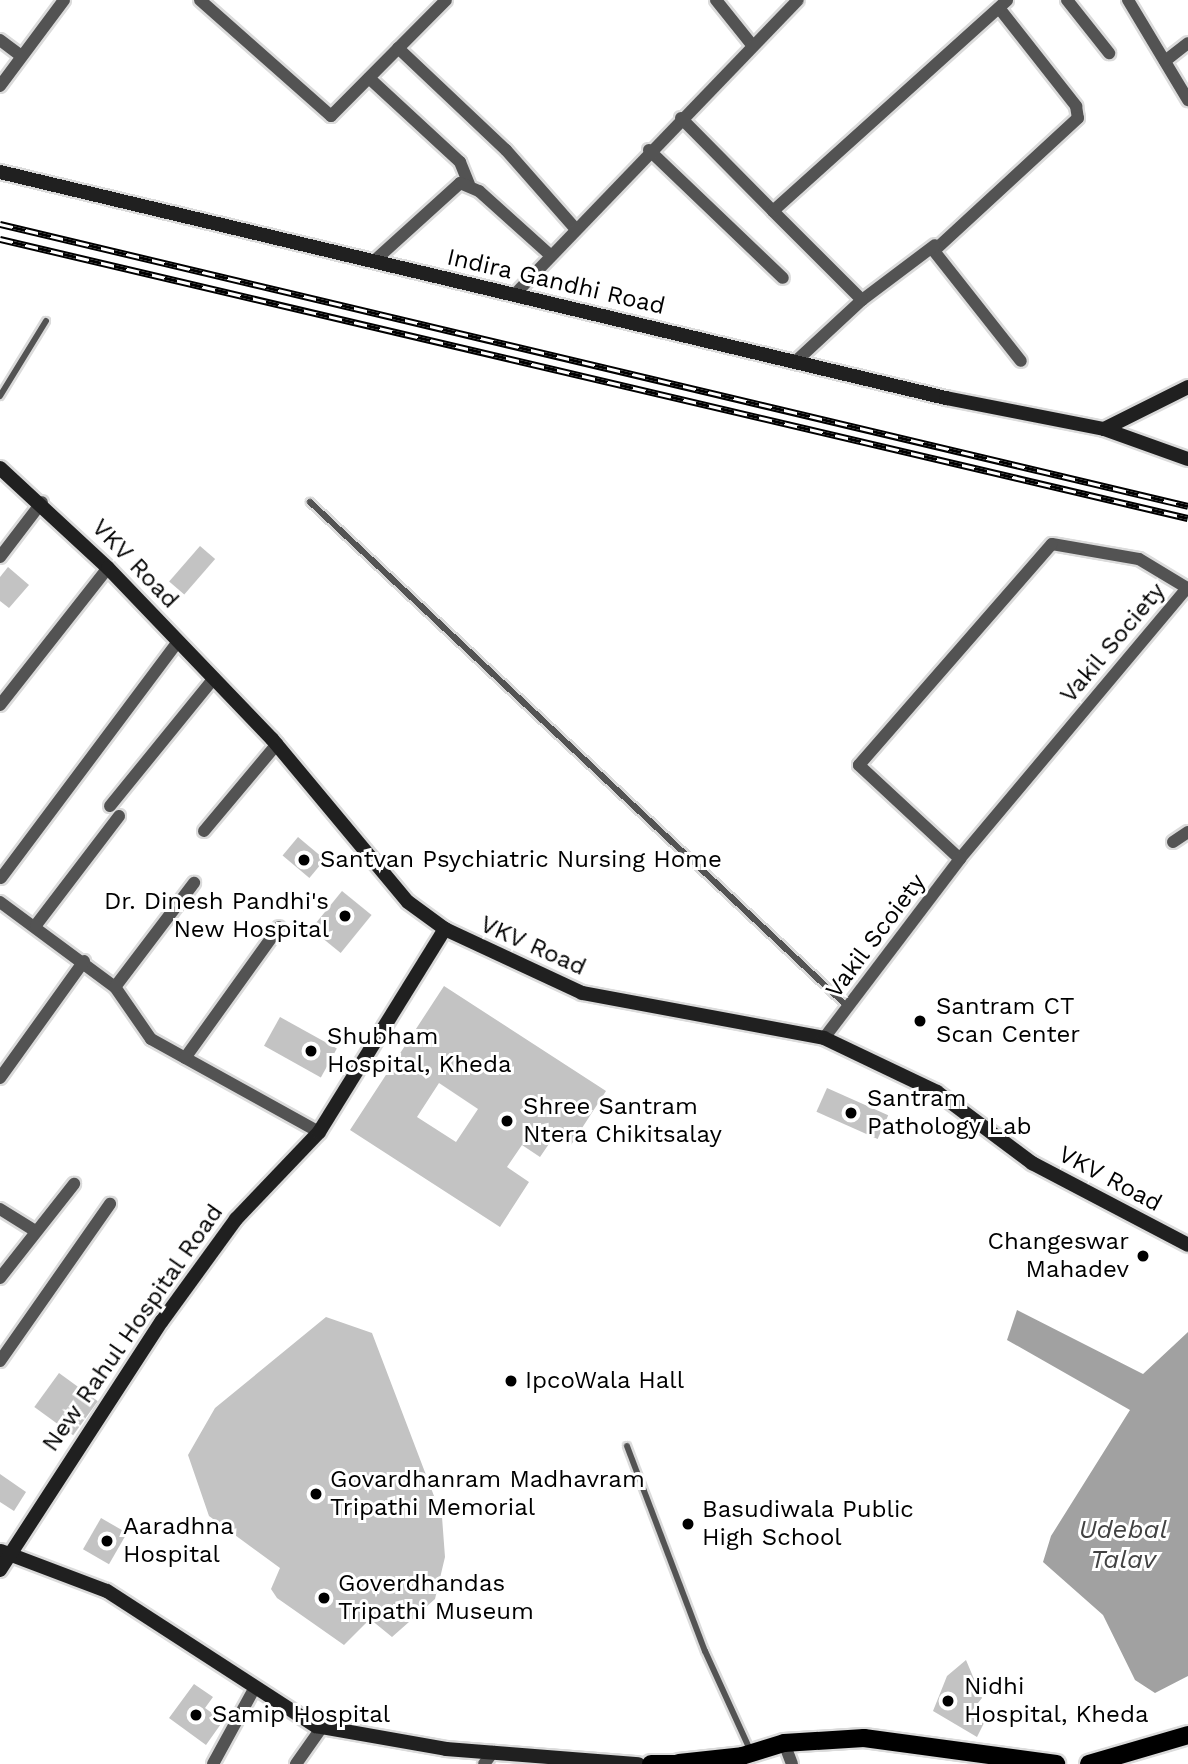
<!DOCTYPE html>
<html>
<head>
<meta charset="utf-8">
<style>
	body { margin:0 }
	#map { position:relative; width:1188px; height:1764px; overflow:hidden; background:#fff; font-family:"Work Sans",sans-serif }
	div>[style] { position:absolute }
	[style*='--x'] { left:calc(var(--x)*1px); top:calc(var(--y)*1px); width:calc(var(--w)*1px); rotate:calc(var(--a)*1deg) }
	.water>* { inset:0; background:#a1a1a1 }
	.building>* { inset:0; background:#c3c3c3; transform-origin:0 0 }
	.roads { filter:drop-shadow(2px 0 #dbdbdb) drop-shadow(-2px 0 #dbdbdb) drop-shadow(0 2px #dbdbdb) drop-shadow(0 -2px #dbdbdb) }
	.lane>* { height:6px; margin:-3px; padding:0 3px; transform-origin:3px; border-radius:3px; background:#535353 }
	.street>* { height:12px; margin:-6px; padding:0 6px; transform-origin:6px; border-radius:6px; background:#535353 }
	.secondary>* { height:14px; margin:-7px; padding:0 7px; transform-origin:7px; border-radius:7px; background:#202020 }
	.primary>* { height:18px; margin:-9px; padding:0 9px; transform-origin:9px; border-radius:9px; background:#000 }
	.rail>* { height:7px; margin-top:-3.5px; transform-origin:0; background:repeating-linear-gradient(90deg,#fff 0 13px,#000 0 26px); box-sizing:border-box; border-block:2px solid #000 }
	.dots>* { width:19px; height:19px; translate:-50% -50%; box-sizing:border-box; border:4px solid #fff; border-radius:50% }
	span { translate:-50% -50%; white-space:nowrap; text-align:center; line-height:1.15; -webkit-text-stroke:6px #fff; paint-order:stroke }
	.street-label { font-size:24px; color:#000 }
	.poi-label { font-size:24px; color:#000 }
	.left { translate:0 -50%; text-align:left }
	.right { translate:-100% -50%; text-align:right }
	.water-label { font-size:26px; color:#424242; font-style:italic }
</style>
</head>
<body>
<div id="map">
	<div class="water">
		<div style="clip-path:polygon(1017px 1310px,1143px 1374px,1188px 1332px,1188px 1676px,1155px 1693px,1135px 1680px,1103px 1615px,1043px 1562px,1051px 1536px,1130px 1410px,1007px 1340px)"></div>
	</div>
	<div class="building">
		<div style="left:200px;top:546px;width:20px;height:47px;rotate:41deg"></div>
		<div style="clip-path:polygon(8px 567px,29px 585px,9px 608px,0 601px,0 577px)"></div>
		<div style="left:298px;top:837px;width:35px;height:24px;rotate:40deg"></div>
		<div style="left:342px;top:891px;width:38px;height:49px;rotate:39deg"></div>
		<div style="clip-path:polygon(evenodd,444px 986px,606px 1091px,571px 1145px,555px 1135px,540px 1157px,522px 1145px,507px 1167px,529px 1182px,500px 1227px,350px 1130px,444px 986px,439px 1083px,478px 1109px,456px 1142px,417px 1117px,439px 1083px)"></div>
		<div style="left:280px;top:1017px;width:65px;height:33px;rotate:29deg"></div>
		<div style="left:827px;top:1088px;width:67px;height:26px;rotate:24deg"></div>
		<div style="clip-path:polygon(326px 1317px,372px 1333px,442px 1517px,445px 1557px,435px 1599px,392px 1637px,370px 1619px,344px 1645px,277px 1598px,271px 1589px,280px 1568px,209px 1516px,188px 1455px,215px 1408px)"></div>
		<div style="left:59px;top:1373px;width:48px;height:42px;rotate:36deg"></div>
		<div style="clip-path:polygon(0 1474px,26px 1492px,14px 1511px,0 1502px)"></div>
		<div style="left:101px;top:1518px;width:30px;height:36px;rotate:30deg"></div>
		<div style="clip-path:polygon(966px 1660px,982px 1698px,970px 1713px,985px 1721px,977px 1737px,933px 1711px,947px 1676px)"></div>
		<div style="clip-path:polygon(194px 1684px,213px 1697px,205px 1708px,223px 1721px,206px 1745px,169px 1718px)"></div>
	</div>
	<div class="roads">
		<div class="lane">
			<div style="--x:0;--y:396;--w:88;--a:-58.5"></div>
			<div style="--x:310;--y:502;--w:738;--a:43.19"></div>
			<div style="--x:627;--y:1446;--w:219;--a:69.2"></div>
			<div style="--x:705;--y:1651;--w:111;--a:65.5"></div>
		</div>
		<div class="street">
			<div style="--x:200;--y:0;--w:175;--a:41.5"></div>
			<div style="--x:331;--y:116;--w:163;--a:-45.2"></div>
			<div style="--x:716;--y:0;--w:58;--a:51.3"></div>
			<div style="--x:1067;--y:0;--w:68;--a:51.6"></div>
			<div style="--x:1128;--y:0;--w:117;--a:59"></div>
			<div style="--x:999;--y:8;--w:125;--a:51.8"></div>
			<div style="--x:1076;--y:106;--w:12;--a:81"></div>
			<div style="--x:1078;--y:118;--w:196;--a:137.3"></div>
			<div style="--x:934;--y:251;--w:140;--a:51.7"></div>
			<div style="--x:0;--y:40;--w:26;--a:37"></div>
			<div style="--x:398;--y:48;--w:149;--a:43.4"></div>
			<div style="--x:506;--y:150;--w:103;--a:48.6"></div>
			<div style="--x:1165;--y:61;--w:29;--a:-38"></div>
			<div style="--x:369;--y:78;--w:124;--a:42.7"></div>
			<div style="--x:460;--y:162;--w:24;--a:68"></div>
			<div style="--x:0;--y:86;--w:107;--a:-53.3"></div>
			<div style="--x:681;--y:118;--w:131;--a:45.3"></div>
			<div style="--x:649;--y:150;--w:185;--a:43.7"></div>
			<div style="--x:373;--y:262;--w:118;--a:-42.2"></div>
			<div style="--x:460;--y:183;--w:21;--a:23"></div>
			<div style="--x:479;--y:191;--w:94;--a:42"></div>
			<div style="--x:514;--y:295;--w:409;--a:-46.1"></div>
			<div style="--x:862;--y:300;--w:91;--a:-37"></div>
			<div style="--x:795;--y:362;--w:91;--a:-42.8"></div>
			<div style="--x:862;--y:300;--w:126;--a:-135"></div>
			<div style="--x:773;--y:211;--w:315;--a:-42"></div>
			<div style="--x:1052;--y:544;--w:88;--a:9.8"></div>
			<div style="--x:1139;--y:559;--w:56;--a:31.1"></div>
			<div style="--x:1187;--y:588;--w:354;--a:130"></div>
			<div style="--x:960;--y:859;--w:138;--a:-137.1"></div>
			<div style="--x:859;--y:765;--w:293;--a:-48.9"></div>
			<div style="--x:0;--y:557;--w:69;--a:-52.6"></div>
			<div style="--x:0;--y:705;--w:174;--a:-51.8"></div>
			<div style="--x:110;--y:806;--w:165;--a:-50.9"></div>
			<div style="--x:204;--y:831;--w:114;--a:-50"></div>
			<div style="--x:1173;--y:842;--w:18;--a:-34"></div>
			<div style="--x:1;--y:878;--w:296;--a:-53.2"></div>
			<div style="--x:0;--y:902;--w:143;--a:36.5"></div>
			<div style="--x:115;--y:987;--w:63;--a:55.3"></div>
			<div style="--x:151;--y:1039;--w:192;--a:29"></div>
			<div style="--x:36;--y:925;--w:137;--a:-52.7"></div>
			<div style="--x:115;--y:987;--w:131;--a:-52.8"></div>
			<div style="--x:824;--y:1038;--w:225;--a:-52.8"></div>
			<div style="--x:185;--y:1058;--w:161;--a:-54.3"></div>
			<div style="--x:0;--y:1078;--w:144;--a:-54.3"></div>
			<div style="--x:0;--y:1209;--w:40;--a:32"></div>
			<div style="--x:0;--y:1278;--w:120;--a:-51.8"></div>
			<div style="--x:0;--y:1361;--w:192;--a:-55"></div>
			<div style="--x:784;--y:1743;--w:22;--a:69"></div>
			<div style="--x:213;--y:1764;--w:85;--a:-61.3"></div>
			<div style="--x:296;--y:1764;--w:45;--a:-54.9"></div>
			<div style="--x:484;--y:1764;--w:15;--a:-53"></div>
		</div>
		<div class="secondary">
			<div style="--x:0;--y:172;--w:973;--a:13.44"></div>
			<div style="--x:946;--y:398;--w:161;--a:11.1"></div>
			<div style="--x:1104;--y:429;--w:89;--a:19.7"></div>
			<div style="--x:1104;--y:429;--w:94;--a:-26.6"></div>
			<div style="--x:0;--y:468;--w:147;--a:42.8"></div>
			<div style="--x:108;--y:568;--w:237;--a:46.2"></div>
			<div style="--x:272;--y:739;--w:212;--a:50.2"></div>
			<div style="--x:408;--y:902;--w:46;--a:36.1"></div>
			<div style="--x:445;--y:929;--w:151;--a:25"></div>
			<div style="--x:582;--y:993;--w:246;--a:10.5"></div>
			<div style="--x:824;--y:1038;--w:125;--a:25.5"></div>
			<div style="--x:937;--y:1092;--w:119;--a:36.8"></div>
			<div style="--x:1032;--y:1163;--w:176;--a:27.7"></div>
			<div style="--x:1;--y:1551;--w:113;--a:20.7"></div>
			<div style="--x:107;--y:1591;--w:249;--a:32.9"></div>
			<div style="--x:316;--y:1726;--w:132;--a:10"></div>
			<div style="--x:446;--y:1749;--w:193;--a:4.5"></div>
			<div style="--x:0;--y:1570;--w:297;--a:-57"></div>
			<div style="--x:162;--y:1321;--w:126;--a:-54"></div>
			<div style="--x:236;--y:1219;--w:120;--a:-46.3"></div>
			<div style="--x:319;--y:1132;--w:239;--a:-58.2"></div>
		</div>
		<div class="primary">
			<div style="--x:679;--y:1763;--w:63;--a:-6.3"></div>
			<div style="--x:742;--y:1756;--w:44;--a:-17.2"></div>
			<div style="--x:784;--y:1743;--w:80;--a:-3.6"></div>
			<div style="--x:864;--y:1738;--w:194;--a:7.7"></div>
			<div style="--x:651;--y:1764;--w:30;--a:0"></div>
			<div style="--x:1089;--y:1764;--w:103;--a:-16.3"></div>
		</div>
	</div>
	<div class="rail">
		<div style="--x:0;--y:224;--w:1221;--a:13.35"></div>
		<div style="--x:0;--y:239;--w:1220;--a:13.22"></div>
	</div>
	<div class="dots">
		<div style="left:304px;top:860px;background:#000"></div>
		<div style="left:345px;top:916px;background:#000"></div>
		<div style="left:920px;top:1021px;background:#000"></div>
		<div style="left:311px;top:1051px;background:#000"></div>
		<div style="left:851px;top:1113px;background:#000"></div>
		<div style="left:507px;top:1121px;background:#000"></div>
		<div style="left:1143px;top:1256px;background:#000"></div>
		<div style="left:511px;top:1381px;background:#000"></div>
		<div style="left:316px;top:1494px;background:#000"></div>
		<div style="left:688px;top:1524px;background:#000"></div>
		<div style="left:107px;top:1541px;background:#000"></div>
		<div style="left:324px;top:1598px;background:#000"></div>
		<div style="left:948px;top:1701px;background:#000"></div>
		<div style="left:196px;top:1715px;background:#000"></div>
	</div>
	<div class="street-label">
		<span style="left:556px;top:282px;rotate:13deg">Indira Gandhi Road</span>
		<span style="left:135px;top:564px;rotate:46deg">VKV Road</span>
		<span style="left:1113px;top:643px;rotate:-50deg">Vakil Society</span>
		<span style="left:876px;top:936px;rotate:-53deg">Vakil Scoiety</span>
		<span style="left:533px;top:946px;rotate:24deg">VKV Road</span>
		<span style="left:1110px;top:1179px;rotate:28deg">VKV Road</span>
		<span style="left:133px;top:1328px;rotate:-55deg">New Rahul Hospital Road</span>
	</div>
	<div class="poi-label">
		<span class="left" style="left:320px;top:860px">Santvan Psychiatric Nursing Home</span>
		<span class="right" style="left:329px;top:916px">Dr. Dinesh Pandhi's<br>New Hospital</span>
		<span class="left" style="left:936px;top:1021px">Santram CT<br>Scan Center</span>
		<span class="left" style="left:327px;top:1051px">Shubham<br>Hospital, Kheda</span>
		<span class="left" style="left:867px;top:1113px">Santram<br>Pathology Lab</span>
		<span class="left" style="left:523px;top:1121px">Shree Santram<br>Ntera Chikitsalay</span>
		<span class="right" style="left:1129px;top:1256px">Changeswar<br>Mahadev</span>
		<span class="left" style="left:525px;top:1381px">IpcoWala Hall</span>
		<span class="left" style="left:330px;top:1494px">Govardhanram Madhavram<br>Tripathi Memorial</span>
		<span class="left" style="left:702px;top:1524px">Basudiwala Public<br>High School</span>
		<span class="left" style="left:123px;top:1541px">Aaradhna<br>Hospital</span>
		<span class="left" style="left:338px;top:1598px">Goverdhandas<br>Tripathi Museum</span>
		<span class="left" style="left:964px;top:1701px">Nidhi<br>Hospital, Kheda</span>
		<span class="left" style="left:212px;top:1715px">Samip Hospital</span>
	</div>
	<div class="water-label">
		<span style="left:1123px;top:1545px">Udebal<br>Talav</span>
	</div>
</div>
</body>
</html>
